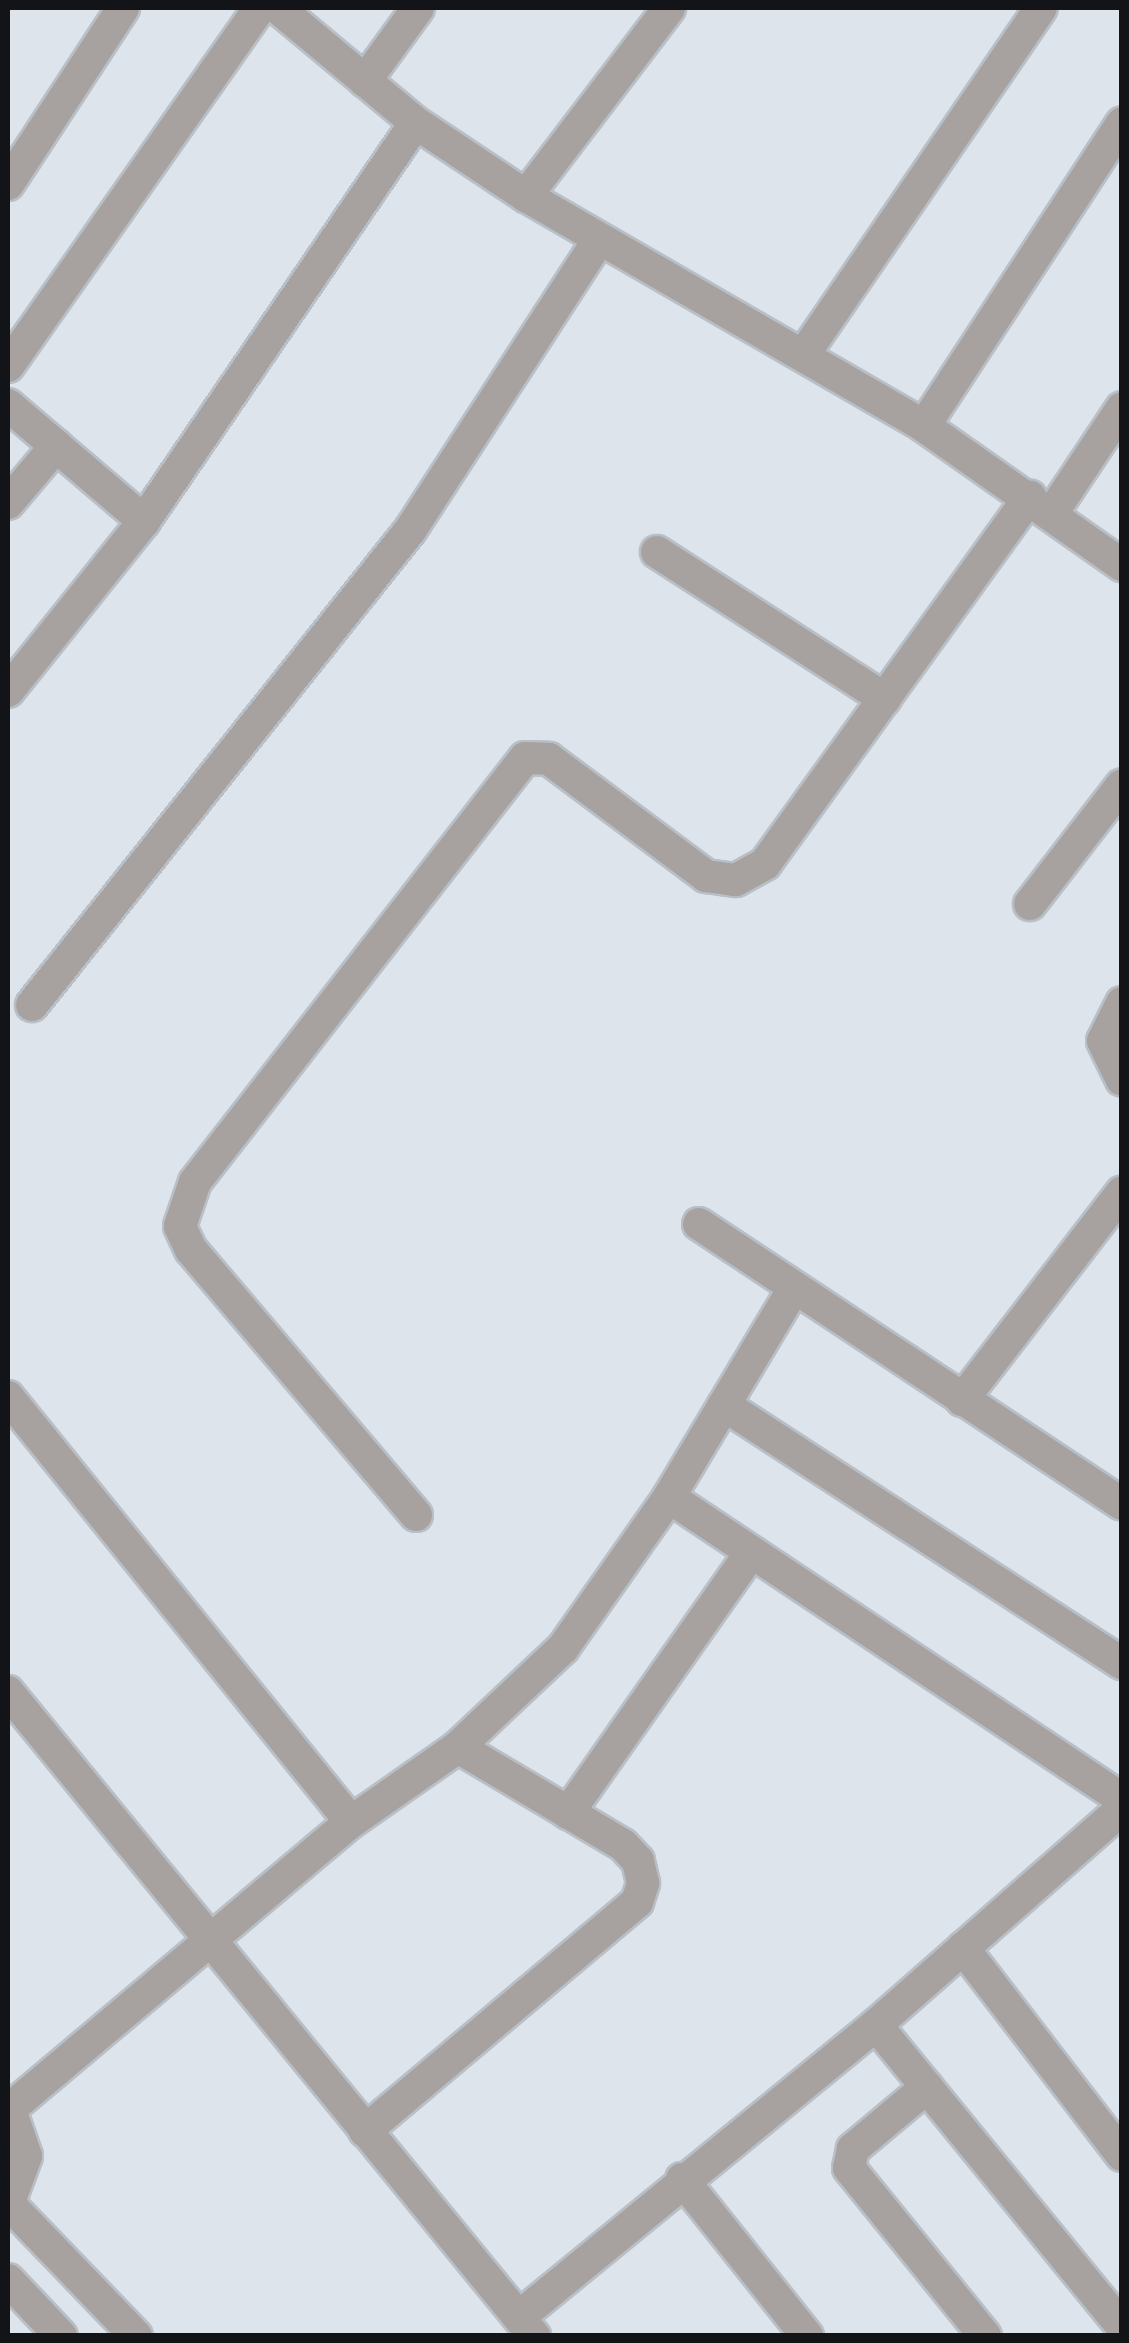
<!DOCTYPE html>
<html>
<head>
<meta charset="utf-8">
<style>
	body { margin:0 }
	#map { position:relative; width:1129px; height:2343px; overflow:hidden; background:#dde4ec; font-family:Literata,serif }
	div>[style] { position:absolute }
	[style*='--x'] { left:calc(var(--x)*1px); top:calc(var(--y)*1px); width:calc(var(--w)*1px); rotate:calc(var(--a)*1deg) }
	.roads { filter:drop-shadow(2px 0 #b8bfc6) drop-shadow(-2px 0 #b8bfc6) drop-shadow(0 2px #b8bfc6) drop-shadow(0 -2px #b8bfc6) }
	.minor>* { height:32px; margin:-16px; padding:0 16px; transform-origin:16px; border-radius:16px; background:#a7a2a0 }
	span { translate:-50% -50%; white-space:nowrap; text-align:center; line-height:1.15; -webkit-text-stroke:9px #fff; paint-order:stroke }
	.frame { position:absolute; inset:0; border:10px solid #121417; pointer-events:none }
</style>
</head>
<body>
<div id="map">
	<div class="roads">
		<div class="minor">
			<div style="--x:278;--y:8;--w:180;--a:39.8"></div>
			<div style="--x:416;--y:123;--w:132;--a:33.6"></div>
			<div style="--x:526;--y:196;--w:460;--a:30"></div>
			<div style="--x:924;--y:426;--w:242;--a:35.1"></div>
			<div style="--x:365;--y:81;--w:90;--a:-54"></div>
			<div style="--x:8;--y:184;--w:210;--a:-56.8"></div>
			<div style="--x:526;--y:196;--w:236;--a:-52.7"></div>
			<div style="--x:804;--y:354;--w:419;--a:-55.6"></div>
			<div style="--x:8;--y:366;--w:438;--a:-54.9"></div>
			<div style="--x:8;--y:405;--w:179;--a:40.5"></div>
			<div style="--x:924;--y:426;--w:362;--a:-56.8"></div>
			<div style="--x:8;--y:503;--w:75;--a:-49.9"></div>
			<div style="--x:1052;--y:513;--w:126;--a:-56.3"></div>
			<div style="--x:657;--y:552;--w:271;--a:32.8"></div>
			<div style="--x:8;--y:691;--w:218;--a:-51.3"></div>
			<div style="--x:144;--y:521;--w:482;--a:-55.7"></div>
			<div style="--x:1030;--y:904;--w:150;--a:-52.3"></div>
			<div style="--x:1122;--y:1003;--w:42;--a:116.6"></div>
			<div style="--x:1103;--y:1041;--w:43;--a:64"></div>
			<div style="--x:32;--y:1005;--w:608;--a:-51.47"></div>
			<div style="--x:411;--y:529;--w:343;--a:-57"></div>
			<div style="--x:699;--y:1224;--w:507;--a:33.5"></div>
			<div style="--x:8;--y:1397;--w:546;--a:51.09"></div>
			<div style="--x:962;--y:1400;--w:262;--a:-52.4"></div>
			<div style="--x:724;--y:1405;--w:474;--a:33"></div>
			<div style="--x:669;--y:1497;--w:544;--a:33.69"></div>
			<div style="--x:416;--y:1515;--w:348;--a:-130.3"></div>
			<div style="--x:191;--y:1250;--w:26;--a:-115"></div>
			<div style="--x:180;--y:1226;--w:46;--a:-71.2"></div>
			<div style="--x:195;--y:1182;--w:537;--a:-52.11"></div>
			<div style="--x:525;--y:758;--w:24;--a:2"></div>
			<div style="--x:549;--y:759;--w:196;--a:36.7"></div>
			<div style="--x:706;--y:876;--w:30;--a:8"></div>
			<div style="--x:736;--y:880;--w:33;--a:-29"></div>
			<div style="--x:765;--y:864;--w:453;--a:-54.2"></div>
			<div style="--x:8;--y:1692;--w:832;--a:50.76"></div>
			<div style="--x:568;--y:1813;--w:317;--a:-54.9"></div>
			<div style="--x:963;--y:1948;--w:261;--a:52.5"></div>
			<div style="--x:876;--y:2025;--w:390;--a:50.8"></div>
			<div style="--x:927;--y:2087;--w:97;--a:140"></div>
			<div style="--x:853;--y:2149;--w:19;--a:102"></div>
			<div style="--x:849;--y:2168;--w:216;--a:51"></div>
			<div style="--x:8;--y:2104;--w:55;--a:70.9"></div>
			<div style="--x:26;--y:2156;--w:52;--a:110.2"></div>
			<div style="--x:11;--y:2108;--w:444;--a:-40.1"></div>
			<div style="--x:351;--y:1822;--w:131;--a:-35"></div>
			<div style="--x:458;--y:1747;--w:144;--a:-43.3"></div>
			<div style="--x:563;--y:1648;--w:184;--a:-54.9"></div>
			<div style="--x:669;--y:1497;--w:244;--a:-59.1"></div>
			<div style="--x:365;--y:2131;--w:356;--a:-40.1"></div>
			<div style="--x:637;--y:1902;--w:20;--a:-72"></div>
			<div style="--x:643;--y:1883;--w:23;--a:-103"></div>
			<div style="--x:638;--y:1861;--w:22;--a:-133"></div>
			<div style="--x:623;--y:1845;--w:192;--a:-149.3"></div>
			<div style="--x:682;--y:2179;--w:201;--a:51.5"></div>
			<div style="--x:9;--y:2204;--w:183;--a:46.1"></div>
			<div style="--x:8;--y:2280;--w:77;--a:46.6"></div>
			<div style="--x:519;--y:2317;--w:461;--a:-39.3"></div>
			<div style="--x:876;--y:2025;--w:327;--a:-41.3"></div>
		</div>
	</div>
	<div class="frame"></div>
</div>
</body>
</html>
